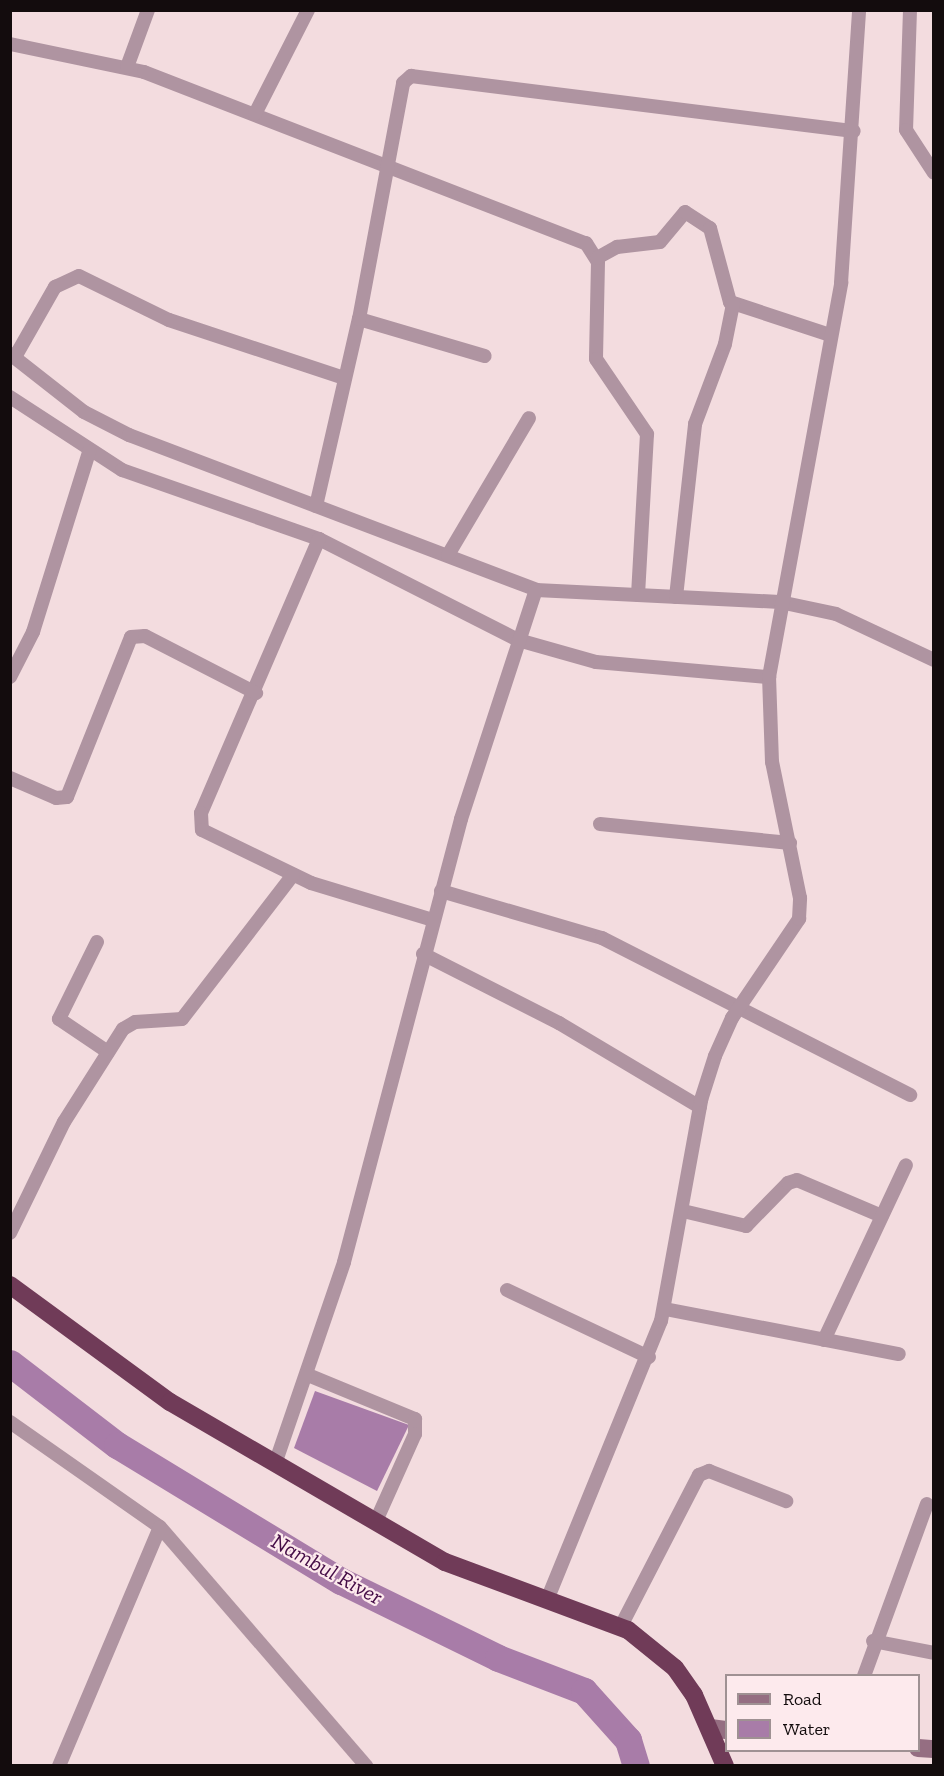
<!DOCTYPE html>
<html>
<head>
<meta charset="utf-8">
<style>
	body { margin:0 }
	#map { position:relative; width:944px; height:1776px; overflow:hidden; background:#f3dcdf; font-family:"Zilla Slab",serif }
	div>[style] { position:absolute }
	[style*='--x'] { left:calc(var(--x)*1px); top:calc(var(--y)*1px); width:calc(var(--w)*1px); rotate:calc(var(--a)*1deg) }
	.water>* { inset:0; background:#a87ca8 }
	.river>* { height:27px; margin:-13.5px; padding:0 13.5px; transform-origin:13.5px; border-radius:13.5px; background:#a87ca8 }
	.street>* { height:14px; margin:-7px; padding:0 7px; transform-origin:7px; border-radius:7px; background:#af94a1 }
	.secondary>* { height:18px; margin:-9px; padding:0 9px; transform-origin:9px; border-radius:9px; background:#956e82 }
	.highway>* { height:18px; margin:-9px; padding:0 9px; transform-origin:9px; border-radius:9px; background:#703b58 }
	span { translate:-50% -50%; white-space:nowrap; text-align:center; line-height:1.15; -webkit-text-stroke:4.5px #fdeaed; paint-order:stroke }
	.water-label { font-size:22px; color:#440c46; font-style:italic }
	.frame { position:absolute; inset:0; border:12px solid #130c0d; pointer-events:none }
	.legend { position:absolute; left:725px; top:1674px; width:195px; height:78px; box-sizing:border-box; background:#fdeaed; border:2px solid #9f9193; margin:0; padding:8px 10px; list-style:none; font-size:18px; color:#130c0d }
	.legend li { display:flex; align-items:center; gap:12px; height:30px }
	.legend b { width:30px; border:2px solid #9f9193 }
</style>
</head>
<body>
<div id="map">
	<div class="water">
		<div style="clip-path:polygon(315px 1391px,409px 1425px,377px 1491px,294px 1448px)"></div>
	</div>
	<div class="river">
		<div style="--x:10;--y:1363;--w:135;--a:37.5"></div>
		<div style="--x:117;--y:1445;--w:262;--a:31.3"></div>
		<div style="--x:341;--y:1581;--w:175;--a:26.1"></div>
		<div style="--x:498;--y:1658;--w:92;--a:21"></div>
		<div style="--x:584;--y:1691;--w:66;--a:48.1"></div>
		<div style="--x:628;--y:1740;--w:27;--a:73"></div>
	</div>
	<div class="street">
		<div style="--x:910;--y:10;--w:120;--a:91.9"></div>
		<div style="--x:906;--y:130;--w:51;--a:56.9"></div>
		<div style="--x:10;--y:44;--w:137;--a:11.8"></div>
		<div style="--x:144;--y:72;--w:474;--a:21.2"></div>
		<div style="--x:586;--y:243;--w:22;--a:58"></div>
		<div style="--x:598;--y:262;--w:97;--a:91.2"></div>
		<div style="--x:596;--y:359;--w:91;--a:55.8"></div>
		<div style="--x:647;--y:434;--w:161;--a:93.2"></div>
		<div style="--x:127;--y:67;--w:61;--a:-69.8"></div>
		<div style="--x:255;--y:114;--w:117;--a:-63"></div>
		<div style="--x:597;--y:258;--w:23;--a:-29"></div>
		<div style="--x:617;--y:247;--w:43;--a:-6.6"></div>
		<div style="--x:660;--y:242;--w:39;--a:-50"></div>
		<div style="--x:685;--y:212;--w:30;--a:33"></div>
		<div style="--x:710;--y:228;--w:77;--a:74.9"></div>
		<div style="--x:730;--y:302;--w:105;--a:18.3"></div>
		<div style="--x:359;--y:319;--w:131;--a:16.4"></div>
		<div style="--x:10;--y:354;--w:94;--a:38.1"></div>
		<div style="--x:84;--y:412;--w:51;--a:27.1"></div>
		<div style="--x:129;--y:435;--w:436;--a:20.8"></div>
		<div style="--x:536;--y:590;--w:244;--a:2.8"></div>
		<div style="--x:780;--y:602;--w:57;--a:12.1"></div>
		<div style="--x:836;--y:614;--w:108;--a:25.1"></div>
		<div style="--x:15;--y:357;--w:81;--a:-60.3"></div>
		<div style="--x:55;--y:287;--w:26;--a:-25"></div>
		<div style="--x:79;--y:276;--w:100;--a:26.1"></div>
		<div style="--x:169;--y:320;--w:184;--a:18.3"></div>
		<div style="--x:10;--y:397;--w:134;--a:33.1"></div>
		<div style="--x:122;--y:470;--w:209;--a:19.3"></div>
		<div style="--x:319;--y:539;--w:223;--a:26.9"></div>
		<div style="--x:518;--y:640;--w:81;--a:15.8"></div>
		<div style="--x:596;--y:662;--w:174;--a:5"></div>
		<div style="--x:316;--y:506;--w:192;--a:-77.1"></div>
		<div style="--x:359;--y:319;--w:240;--a:-79.4"></div>
		<div style="--x:403;--y:83;--w:11;--a:-41"></div>
		<div style="--x:411;--y:76;--w:446;--a:7.1"></div>
		<div style="--x:319;--y:539;--w:298;--a:113.3"></div>
		<div style="--x:201;--y:813;--w:17;--a:87"></div>
		<div style="--x:202;--y:830;--w:121;--a:25.9"></div>
		<div style="--x:311;--y:883;--w:127;--a:16.9"></div>
		<div style="--x:448;--y:555;--w:159;--a:-59.4"></div>
		<div style="--x:676;--y:597;--w:174;--a:-83.7"></div>
		<div style="--x:695;--y:424;--w:85;--a:-69.4"></div>
		<div style="--x:725;--y:344;--w:41;--a:-78.7"></div>
		<div style="--x:10;--y:677;--w:51;--a:-62.9"></div>
		<div style="--x:33;--y:632;--w:189;--a:-72.7"></div>
		<div style="--x:10;--y:778;--w:50;--a:23.5"></div>
		<div style="--x:56;--y:798;--w:11;--a:-5"></div>
		<div style="--x:67;--y:797;--w:172;--a:-68.2"></div>
		<div style="--x:131;--y:637;--w:14;--a:-4"></div>
		<div style="--x:145;--y:636;--w:125;--a:27.2"></div>
		<div style="--x:600;--y:824;--w:191;--a:5.7"></div>
		<div style="--x:441;--y:891;--w:168;--a:16.3"></div>
		<div style="--x:602;--y:938;--w:346;--a:27"></div>
		<div style="--x:97;--y:942;--w:86;--a:116.3"></div>
		<div style="--x:59;--y:1019;--w:59;--a:34"></div>
		<div style="--x:423;--y:954;--w:153;--a:26.9"></div>
		<div style="--x:559;--y:1023;--w:164;--a:30.8"></div>
		<div style="--x:683;--y:1211;--w:65;--a:13.4"></div>
		<div style="--x:746;--y:1226;--w:60;--a:-45.7"></div>
		<div style="--x:788;--y:1183;--w:9;--a:-18"></div>
		<div style="--x:797;--y:1180;--w:92;--a:23"></div>
		<div style="--x:10;--y:1233;--w:123;--a:-64.1"></div>
		<div style="--x:64;--y:1122;--w:110;--a:-57.6"></div>
		<div style="--x:123;--y:1029;--w:14;--a:-30"></div>
		<div style="--x:135;--y:1022;--w:47;--a:-3.7"></div>
		<div style="--x:182;--y:1019;--w:182;--a:-52.4"></div>
		<div style="--x:507;--y:1290;--w:157;--a:25.3"></div>
		<div style="--x:665;--y:1309;--w:238;--a:10.9"></div>
		<div style="--x:824;--y:1340;--w:193;--a:-64.9"></div>
		<div style="--x:308;--y:1375;--w:116;--a:22.4"></div>
		<div style="--x:415;--y:1419;--w:15;--a:90"></div>
		<div style="--x:415;--y:1434;--w:95;--a:114.1"></div>
		<div style="--x:10;--y:1422;--w:183;--a:35"></div>
		<div style="--x:160;--y:1527;--w:316;--a:49.2"></div>
		<div style="--x:275;--y:1464;--w:213;--a:-71.1"></div>
		<div style="--x:344;--y:1262;--w:458;--a:-75.2"></div>
		<div style="--x:461;--y:819;--w:241;--a:-71.9"></div>
		<div style="--x:547;--y:1600;--w:301;--a:-67.8"></div>
		<div style="--x:661;--y:1321;--w:225;--a:-79.7"></div>
		<div style="--x:701;--y:1100;--w:46;--a:-72.3"></div>
		<div style="--x:715;--y:1056;--w:42;--a:-65.9"></div>
		<div style="--x:732;--y:1018;--w:120;--a:-55.9"></div>
		<div style="--x:799;--y:919;--w:21;--a:-87"></div>
		<div style="--x:800;--y:898;--w:139;--a:-101.6"></div>
		<div style="--x:772;--y:762;--w:85;--a:-92"></div>
		<div style="--x:769;--y:677;--w:401;--a:-79.6"></div>
		<div style="--x:841;--y:283;--w:274;--a:-86.2"></div>
		<div style="--x:621;--y:1626;--w:170;--a:-62.7"></div>
		<div style="--x:699;--y:1475;--w:11;--a:-22"></div>
		<div style="--x:709;--y:1471;--w:83;--a:21.3"></div>
		<div style="--x:873;--y:1641;--w:62;--a:11.1"></div>
		<div style="--x:864;--y:1676;--w:183;--a:-69.9"></div>
		<div style="--x:59;--y:1766;--w:259;--a:-67.1"></div>
	</div>
	<div class="secondary">
		<div style="--x:710;--y:1728;--w:16;--a:7"></div>
		<div style="--x:918;--y:1748;--w:16;--a:4"></div>
	</div>
	<div class="highway">
		<div style="--x:10;--y:1285;--w:198;--a:36.2"></div>
		<div style="--x:170;--y:1402;--w:318;--a:30.2"></div>
		<div style="--x:445;--y:1562;--w:195;--a:20.4"></div>
		<div style="--x:628;--y:1630;--w:60;--a:39"></div>
		<div style="--x:675;--y:1668;--w:33;--a:55"></div>
		<div style="--x:694;--y:1695;--w:77;--a:66.4"></div>
	</div>
	<div class="water-label">
		<span style="left:327px;top:1569px;rotate:29deg">Nambul River</span>
	</div>
	<div class="frame"></div>
	<ul class="legend">
	<li><b style="height:8px;background:#956e82"></b>Road</li>
	<li><b style="height:16px;background:#a87ca8"></b>Water</li>
	</ul>
</div>
</body>
</html>
